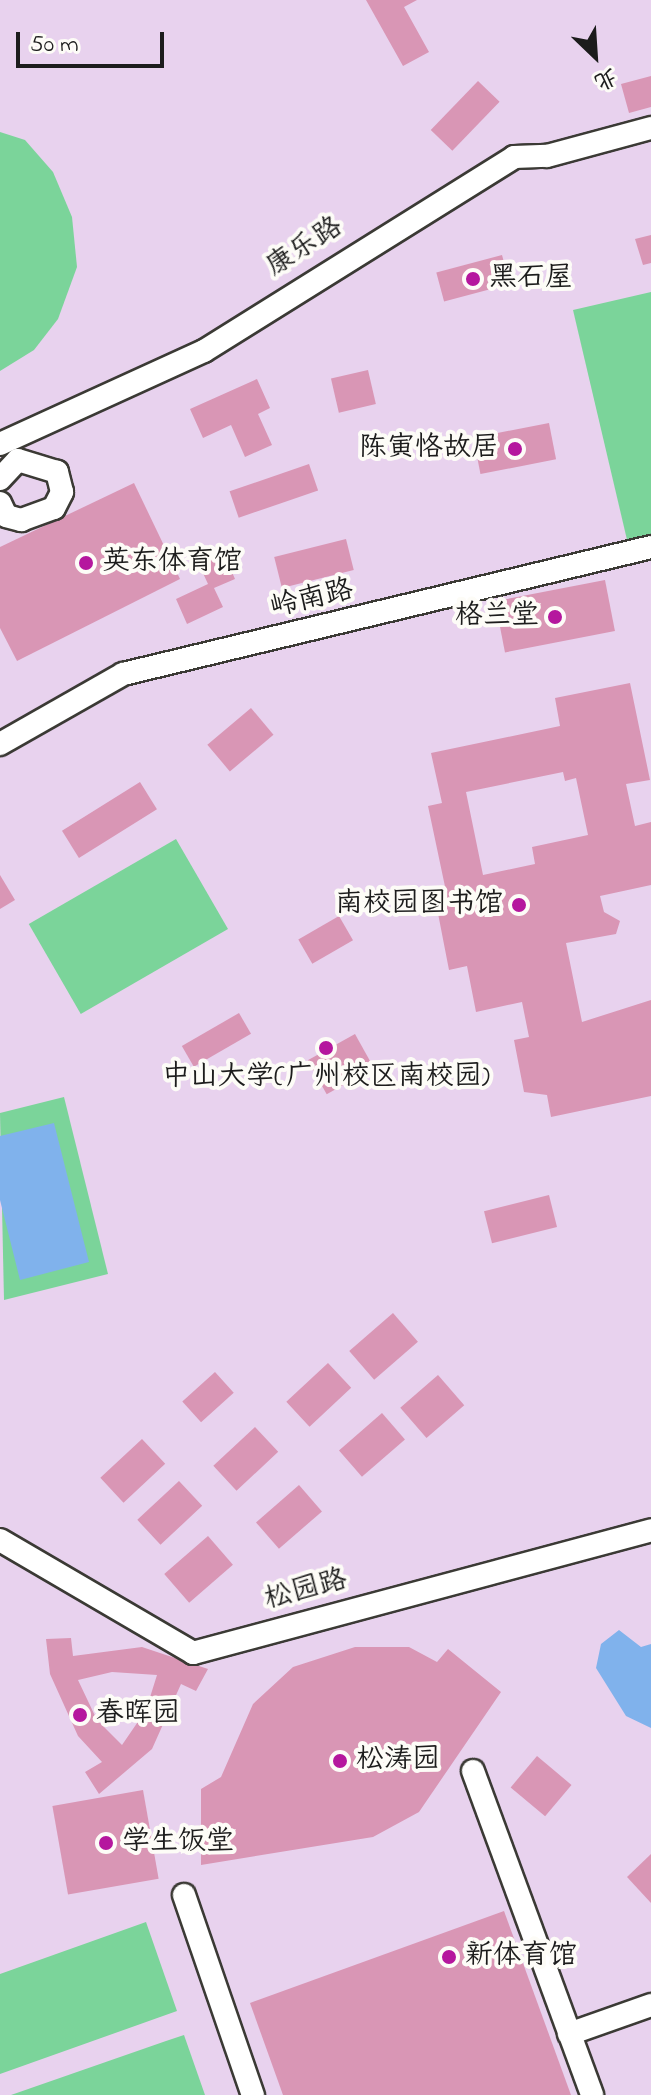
<!DOCTYPE html>
<html>
<head>
<meta charset="utf-8">
<style>
	body { margin:0 }
	#map { position:relative; width:651px; height:2095px; overflow:hidden; background:#ece1c0; font-family:"Indie Flower","LXGW WenKai TC",sans-serif }
	div>[style] { position:absolute }
	[style*='--x'] { left:calc(var(--x)*1px); top:calc(var(--y)*1px); width:calc(var(--w)*1px); rotate:calc(var(--a)*1deg) }
	.built>* { inset:0; background:#e8d2ee; transform-origin:0 0 }
	.green>* { inset:0; background:#7bd49a; transform-origin:0 0 }
	.water>* { inset:0; background:#80b2ec }
	.building>* { inset:0; background:#d996b5; transform-origin:0 0 }
	.roads { filter:drop-shadow(2px 0 #3b3a35) drop-shadow(-2px 0 #3b3a35) drop-shadow(0 2px #3b3a35) drop-shadow(0 -2px #3b3a35) }
	.minor>* { height:22px; margin:-11px; padding:0 11px; transform-origin:11px; border-radius:11px; background:#fff }
	.dots>* { width:22px; height:22px; translate:-50% -50%; box-sizing:border-box; border:4px solid #fdfcf7; border-radius:50% }
	span { translate:-50% -50%; white-space:nowrap; text-align:center; line-height:1.15; -webkit-text-stroke:8px #fdfcf7; paint-order:stroke }
	.street-label { font-size:28px; color:#1c1c1c }
	.poi-label { font-size:28px; color:#1c1c1c }
	.left { translate:0 -50%; text-align:left }
	.right { translate:-100% -50%; text-align:right }
	.north { position:absolute; left:555px; top:16px; width:80px; height:80px; -webkit-text-stroke:6px #fdfcf7; paint-order:stroke; rotate:155deg; font-size:22px; font-weight:700; line-height:32px; text-align:center; color:#1c1c1c }
	.north::after { content:''; display:block; margin:auto; width:28px; height:36px; background:#1c1c1c; clip-path:polygon(50% 0,100% 100%,50% 72%,0 100%) }
	.scale { position:absolute; left:16px; top:32px; width:148px; height:36px; box-sizing:border-box; border:4px solid #1c1c1c; border-top:0; padding-left:10px; font-size:24px; line-height:28px; white-space:nowrap; color:#1c1c1c; -webkit-text-stroke:6px #fdfcf7; paint-order:stroke }
</style>
</head>
<body>
<div id="map">
	<div class="built">
		<div style="left:0;top:0;width:651px;height:2095px"></div>
	</div>
	<div class="green">
		<div style="clip-path:polygon(0 132px,25px 140px,53px 172px,72px 217px,77px 267px,58px 319px,34px 350px,0 371px)"></div>
		<div style="clip-path:polygon(651px 292px,651px 538px,628px 544px,573px 310px)"></div>
		<div style="left:176px;top:839px;width:104px;height:170px;rotate:60deg"></div>
		<div style="clip-path:polygon(64px 1097px,108px 1274px,4px 1300px,0 1113px)"></div>
		<div style="clip-path:polygon(146px 1922px,177px 2011px,0 2074px,0 1974px)"></div>
		<div style="clip-path:polygon(184px 2035px,205px 2095px,11px 2095px,166px 2041px)"></div>
	</div>
	<div class="water">
		<div style="clip-path:polygon(54px 1123px,89px 1262px,20px 1280px,0 1200px,0 1136px)"></div>
		<div style="clip-path:polygon(619px 1630px,641px 1647px,651px 1644px,651px 1728px,626px 1716px,596px 1668px,601px 1644px)"></div>
	</div>
	<div class="building">
		<div style="clip-path:polygon(366px 0,417px 0,404px 7px,429px 52px,403px 66px)"></div>
		<div style="clip-path:polygon(651px 76px,651px 107px,629px 113px,621px 84px)"></div>
		<div style="left:478px;top:81px;width:30px;height:68px;rotate:44deg"></div>
		<div style="clip-path:polygon(651px 235px,651px 263px,643px 265px,635px 239px)"></div>
		<div style="left:502px;top:255px;width:30px;height:68px;rotate:75deg"></div>
		<div style="left:368px;top:370px;width:35px;height:38px;rotate:77deg"></div>
		<div style="clip-path:polygon(257px 379px,270px 408px,258px 414px,272px 445px,245px 457px,231px 425px,203px 438px,190px 409px)"></div>
		<div style="left:549px;top:423px;width:37px;height:77px;rotate:79deg"></div>
		<div style="left:309px;top:464px;width:28px;height:84px;rotate:71deg"></div>
		<div style="clip-path:polygon(134px 483px,180px 579px,17px 661px,0 628px,0 547px)"></div>
		<div style="left:346px;top:539px;width:32px;height:74px;rotate:76deg"></div>
		<div style="clip-path:polygon(221px 547px,235px 579px,214px 588px,223px 607px,187px 624px,176px 599px,208px 584px,196px 558px)"></div>
		<div style="left:605px;top:580px;width:52px;height:112px;rotate:79deg"></div>
		<div style="clip-path:polygon(evenodd,630px 683px,650px 780px,626px 784px,635px 826px,651px 822px,651px 885px,600px 896px,604px 912px,620px 921px,616px 934px,566px 943px,582px 1022px,651px 1000px,651px 1096px,551px 1117px,547px 1095px,524px 1092px,514px 1040px,529px 1037px,522px 1002px,476px 1012px,467px 966px,449px 970px,435px 898px,447px 896px,428px 806px,442px 803px,431px 753px,560px 726px,555px 698px,630px 683px,563px 772px,565px 781px,576px 778px,588px 835px,532px 847px,535px 864px,483px 875px,466px 792px,563px 772px)"></div>
		<div style="left:251px;top:708px;width:35px;height:57px;rotate:50deg"></div>
		<div style="left:140px;top:782px;width:32px;height:92px;rotate:58deg"></div>
		<div style="clip-path:polygon(0 875px,15px 900px,0 909px)"></div>
		<div style="left:339px;top:916px;width:28px;height:47px;rotate:60deg"></div>
		<div style="left:239px;top:1013px;width:24px;height:66px;rotate:60deg"></div>
		<div style="left:355px;top:1034px;width:39px;height:54px;rotate:61deg"></div>
		<div style="left:549px;top:1195px;width:33px;height:67px;rotate:76deg"></div>
		<div style="left:393px;top:1313px;width:38px;height:58px;rotate:49deg"></div>
		<div style="left:328px;top:1363px;width:34px;height:57px;rotate:47deg"></div>
		<div style="left:215px;top:1372px;width:28px;height:44px;rotate:48deg"></div>
		<div style="left:438px;top:1375px;width:40px;height:50px;rotate:49deg"></div>
		<div style="left:382px;top:1413px;width:35px;height:57px;rotate:49deg"></div>
		<div style="left:255px;top:1427px;width:34px;height:57px;rotate:47deg"></div>
		<div style="left:142px;top:1439px;width:34px;height:57px;rotate:47deg"></div>
		<div style="left:179px;top:1481px;width:34px;height:57px;rotate:47deg"></div>
		<div style="left:299px;top:1485px;width:35px;height:57px;rotate:49deg"></div>
		<div style="left:208px;top:1536px;width:38px;height:58px;rotate:49deg"></div>
		<div style="clip-path:polygon(evenodd,71px 1638px,73px 1656px,142px 1647px,208px 1669px,196px 1691px,181px 1684px,152px 1749px,99px 1794px,85px 1772px,102px 1762px,78px 1736px,50px 1674px,46px 1639px,71px 1638px,112px 1672px,157px 1675px,146px 1710px,122px 1745px,97px 1720px,78px 1680px,112px 1672px)"></div>
		<div style="clip-path:polygon(355px 1647px,409px 1647px,437px 1662px,448px 1649px,501px 1692px,419px 1812px,373px 1837px,201px 1865px,201px 1789px,221px 1777px,253px 1704px,293px 1667px)"></div>
		<div style="left:537px;top:1756px;width:45px;height:41px;rotate:40deg"></div>
		<div style="left:143px;top:1790px;width:90px;height:92px;rotate:80deg"></div>
		<div style="clip-path:polygon(651px 1854px,651px 1903px,627px 1877px)"></div>
		<div style="clip-path:polygon(504px 1911px,571px 2095px,283px 2095px,250px 2003px)"></div>
	</div>
	<div class="roads">
		<div class="minor">
			<div style="--x:0;--y:444;--w:224;--a:-24.5"></div>
			<div style="--x:204;--y:351;--w:366;--a:-32"></div>
			<div style="--x:514;--y:157;--w:33;--a:-2"></div>
			<div style="--x:547;--y:156;--w:108;--a:-15.1"></div>
			<div style="--x:0;--y:479;--w:26;--a:-47"></div>
			<div style="--x:0;--y:503;--w:14;--a:65"></div>
			<div style="--x:6;--y:516;--w:16;--a:15"></div>
			<div style="--x:21;--y:520;--w:35;--a:-20"></div>
			<div style="--x:54;--y:508;--w:18;--a:-63"></div>
			<div style="--x:62;--y:492;--w:21;--a:-104"></div>
			<div style="--x:57;--y:472;--w:41;--a:-162.9"></div>
			<div style="--x:0;--y:744;--w:142;--a:-29.6"></div>
			<div style="--x:123;--y:674;--w:543;--a:-13.52"></div>
			<div style="--x:0;--y:1540;--w:224;--a:30.3"></div>
			<div style="--x:193;--y:1653;--w:474;--a:-15"></div>
			<div style="--x:473;--y:1771;--w:345;--a:69.8"></div>
			<div style="--x:184;--y:1895;--w:212;--a:71"></div>
			<div style="--x:569;--y:2034;--w:87;--a:-19.5"></div>
		</div>
	</div>
	<div class="dots">
		<div style="left:473px;top:279px;background:#b5179e"></div>
		<div style="left:515px;top:449px;background:#b5179e"></div>
		<div style="left:86px;top:563px;background:#b5179e"></div>
		<div style="left:555px;top:617px;background:#b5179e"></div>
		<div style="left:519px;top:905px;background:#b5179e"></div>
		<div style="left:326px;top:1048px;background:#b5179e"></div>
		<div style="left:80px;top:1715px;background:#b5179e"></div>
		<div style="left:340px;top:1761px;background:#b5179e"></div>
		<div style="left:106px;top:1843px;background:#b5179e"></div>
		<div style="left:449px;top:1957px;background:#b5179e"></div>
	</div>
	<div class="street-label">
		<span style="left:305px;top:248px;rotate:-33deg">康乐路</span>
		<span style="left:312px;top:600px;rotate:-13deg">岭南路</span>
		<span style="left:306px;top:1591px;rotate:-15deg">松园路</span>
	</div>
	<div class="poi-label">
		<span class="left" style="left:489px;top:279px">黑石屋</span>
		<span class="right" style="left:499px;top:449px">陈寅恪故居</span>
		<span class="left" style="left:102px;top:563px">英东体育馆</span>
		<span class="right" style="left:539px;top:617px">格兰堂</span>
		<span class="right" style="left:503px;top:905px">南校园图书馆</span>
		<span style="left:326px;top:1078px">中山大学(广州校区南校园)</span>
		<span class="left" style="left:96px;top:1715px">春晖园</span>
		<span class="left" style="left:356px;top:1761px">松涛园</span>
		<span class="left" style="left:122px;top:1843px">学生饭堂</span>
		<span class="left" style="left:465px;top:1957px">新体育馆</span>
	</div>
	<div class="north">北</div>
	<div class="scale">50 m</div>
</div>
</body>
</html>
